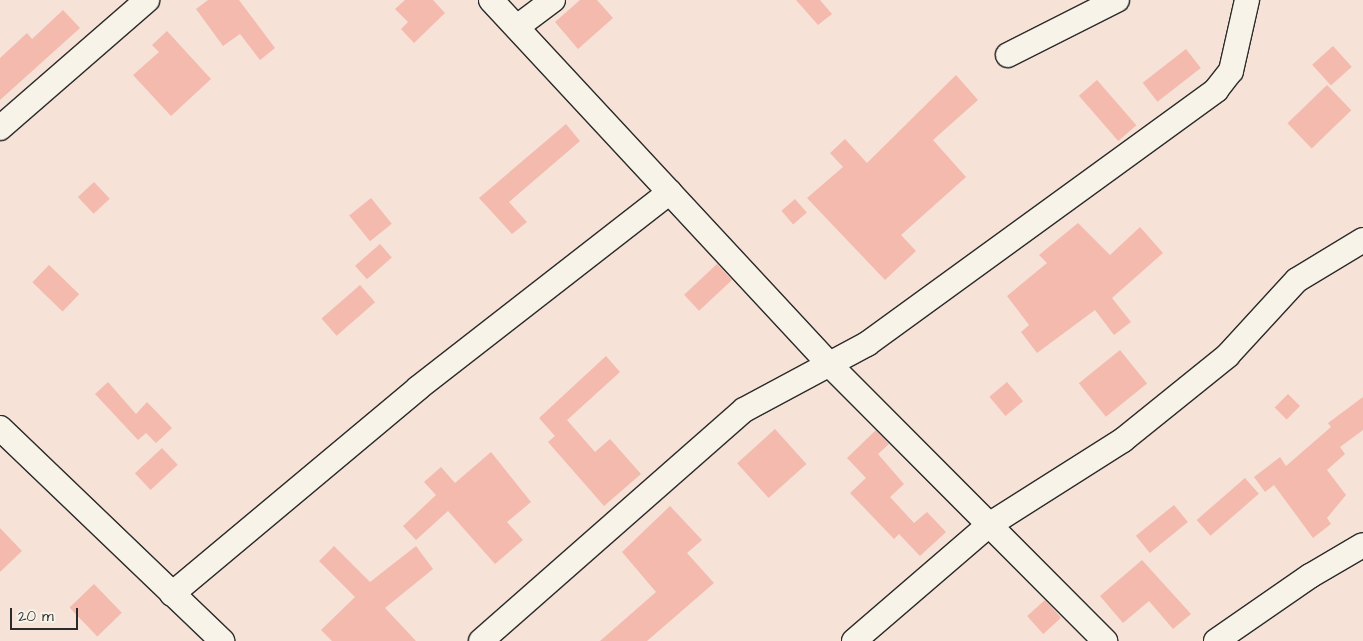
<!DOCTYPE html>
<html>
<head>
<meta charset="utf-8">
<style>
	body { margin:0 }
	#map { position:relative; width:1363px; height:641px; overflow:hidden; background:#f6e2d7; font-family:"Architects Daughter",sans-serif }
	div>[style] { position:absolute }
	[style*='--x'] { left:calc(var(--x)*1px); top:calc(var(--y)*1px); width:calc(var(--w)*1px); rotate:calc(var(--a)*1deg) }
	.building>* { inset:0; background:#f4baae; transform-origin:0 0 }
	.roads { filter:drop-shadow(1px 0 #2b2b2b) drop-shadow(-1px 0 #2b2b2b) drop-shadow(0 1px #2b2b2b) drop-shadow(0 -1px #2b2b2b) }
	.minor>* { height:24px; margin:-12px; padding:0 12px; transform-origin:12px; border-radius:12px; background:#f7f3e8 }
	span { translate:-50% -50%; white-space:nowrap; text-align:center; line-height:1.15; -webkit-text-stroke:4px #f7f3e8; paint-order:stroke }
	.scale { position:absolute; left:10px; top:608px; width:68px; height:22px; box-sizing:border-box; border:2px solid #2b2b2b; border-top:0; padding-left:6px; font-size:15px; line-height:18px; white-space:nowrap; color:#2b2b2b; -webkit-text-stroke:4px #f7f3e8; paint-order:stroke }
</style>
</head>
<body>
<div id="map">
	<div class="building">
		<div style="clip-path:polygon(208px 0,239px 0,275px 48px,260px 60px,240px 34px,223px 46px,196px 9px)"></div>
		<div style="clip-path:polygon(405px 0,433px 0,445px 13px,414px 43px,401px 29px,408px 22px,395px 9px)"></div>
		<div style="clip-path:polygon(580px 0,597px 0,613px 18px,578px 49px,555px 22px)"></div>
		<div style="clip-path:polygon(796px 0,820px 0,832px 14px,818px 25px)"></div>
		<div style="clip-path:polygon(63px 10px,80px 28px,0 100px,0 58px,27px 33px,32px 39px)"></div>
		<div style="clip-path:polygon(167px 31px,211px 79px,171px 116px,133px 75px,159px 52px,152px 45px)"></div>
		<div style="left:1333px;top:46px;width:28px;height:28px;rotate:48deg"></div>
		<div style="left:1186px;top:49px;width:24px;height:55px;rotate:52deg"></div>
		<div style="clip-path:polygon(956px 75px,978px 100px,933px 140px,966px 177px,901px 235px,916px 251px,885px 280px,807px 198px,843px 167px,830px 153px,845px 139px,867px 163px)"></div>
		<div style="left:1097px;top:80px;width:60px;height:24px;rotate:49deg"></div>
		<div style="left:1327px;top:85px;width:35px;height:55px;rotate:46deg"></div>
		<div style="clip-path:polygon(566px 124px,580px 141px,509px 202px,527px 222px,512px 234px,479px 198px)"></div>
		<div style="left:94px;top:182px;width:23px;height:22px;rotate:47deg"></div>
		<div style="left:371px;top:198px;width:33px;height:28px;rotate:51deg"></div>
		<div style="left:795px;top:199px;width:18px;height:18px;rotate:49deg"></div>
		<div style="clip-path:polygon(1078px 223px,1110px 255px,1140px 227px,1163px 253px,1112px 298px,1131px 322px,1114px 335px,1095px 310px,1037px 353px,1021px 332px,1029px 325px,1007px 296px,1047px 263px,1039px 255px)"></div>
		<div style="left:380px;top:244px;width:18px;height:33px;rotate:49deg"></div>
		<div style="left:717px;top:264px;width:22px;height:45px;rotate:47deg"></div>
		<div style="left:49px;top:265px;width:42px;height:24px;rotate:44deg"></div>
		<div style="left:360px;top:285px;width:23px;height:51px;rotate:49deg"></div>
		<div style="left:1120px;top:350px;width:43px;height:53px;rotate:51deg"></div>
		<div style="clip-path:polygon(606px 356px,620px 372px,567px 420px,595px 452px,610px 439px,641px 474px,604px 506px,548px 442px,555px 436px,539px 418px)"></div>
		<div style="clip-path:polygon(108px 382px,136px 414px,147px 402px,172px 428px,156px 443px,146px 433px,138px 440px,95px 394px)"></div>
		<div style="left:1007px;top:382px;width:25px;height:23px;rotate:50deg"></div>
		<div style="left:1288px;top:394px;width:17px;height:19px;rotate:45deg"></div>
		<div style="clip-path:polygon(1363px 397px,1363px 430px,1340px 447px,1345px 454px,1327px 470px,1346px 495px,1327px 518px,1331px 524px,1313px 538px,1274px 485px,1265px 492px,1254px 477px,1280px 457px,1286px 466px,1331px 427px,1328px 423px)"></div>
		<div style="left:775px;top:429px;width:47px;height:51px;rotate:48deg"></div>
		<div style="clip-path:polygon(876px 430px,889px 444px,878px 454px,904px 484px,890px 497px,914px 523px,927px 512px,946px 532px,920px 556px,899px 534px,894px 539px,850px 493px,866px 478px,847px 458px)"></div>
		<div style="left:162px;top:448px;width:23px;height:37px;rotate:47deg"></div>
		<div style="clip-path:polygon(491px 452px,531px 502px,507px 522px,523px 540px,495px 564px,448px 511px,416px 540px,403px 526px,436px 495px,424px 482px,441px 467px,455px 483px)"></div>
		<div style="left:1245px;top:478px;width:21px;height:64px;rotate:49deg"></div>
		<div style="left:1174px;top:505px;width:22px;height:49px;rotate:51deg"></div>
		<div style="clip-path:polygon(670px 506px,702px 540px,687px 553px,714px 583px,647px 641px,600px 641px,656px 592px,622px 552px)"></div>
		<div style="clip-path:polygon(0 528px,22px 551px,0 572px)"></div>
		<div style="clip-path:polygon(334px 546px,370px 582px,416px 546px,433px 569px,385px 608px,416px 641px,332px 641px,321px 630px,355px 597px,319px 561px)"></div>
		<div style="clip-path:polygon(1142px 560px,1191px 614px,1173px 629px,1149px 601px,1123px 623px,1100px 596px)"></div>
		<div style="left:94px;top:584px;width:40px;height:34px;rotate:46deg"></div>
		<div style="left:1045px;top:600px;width:24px;height:24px;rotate:48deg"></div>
	</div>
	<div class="roads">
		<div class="minor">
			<div style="--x:491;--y:0;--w:498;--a:47.1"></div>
			<div style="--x:830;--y:365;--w:390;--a:45.1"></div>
			<div style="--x:517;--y:27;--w:45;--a:-36.9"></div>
			<div style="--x:1008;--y:55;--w:122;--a:-26.8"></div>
			<div style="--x:0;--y:128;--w:195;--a:-41"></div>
			<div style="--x:0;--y:428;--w:308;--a:43.8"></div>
			<div style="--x:172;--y:594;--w:321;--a:-39.9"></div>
			<div style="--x:418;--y:388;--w:319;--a:-37.9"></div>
			<div style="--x:481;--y:641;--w:350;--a:-41.3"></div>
			<div style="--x:744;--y:410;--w:140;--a:-28.2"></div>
			<div style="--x:867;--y:344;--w:432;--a:-36"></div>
			<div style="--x:1216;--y:90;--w:24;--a:-52"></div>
			<div style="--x:1231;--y:71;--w:73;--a:-77.3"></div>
			<div style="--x:854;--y:641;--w:178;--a:-40.7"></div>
			<div style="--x:989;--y:525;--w:159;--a:-32.4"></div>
			<div style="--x:1123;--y:440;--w:134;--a:-38.9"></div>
			<div style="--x:1227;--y:356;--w:103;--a:-47.4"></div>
			<div style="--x:1297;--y:280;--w:77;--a:-31.2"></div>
			<div style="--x:1216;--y:641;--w:114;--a:-34.7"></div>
			<div style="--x:1310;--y:576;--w:61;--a:-30.3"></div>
		</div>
	</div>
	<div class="scale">20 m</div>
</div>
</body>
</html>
